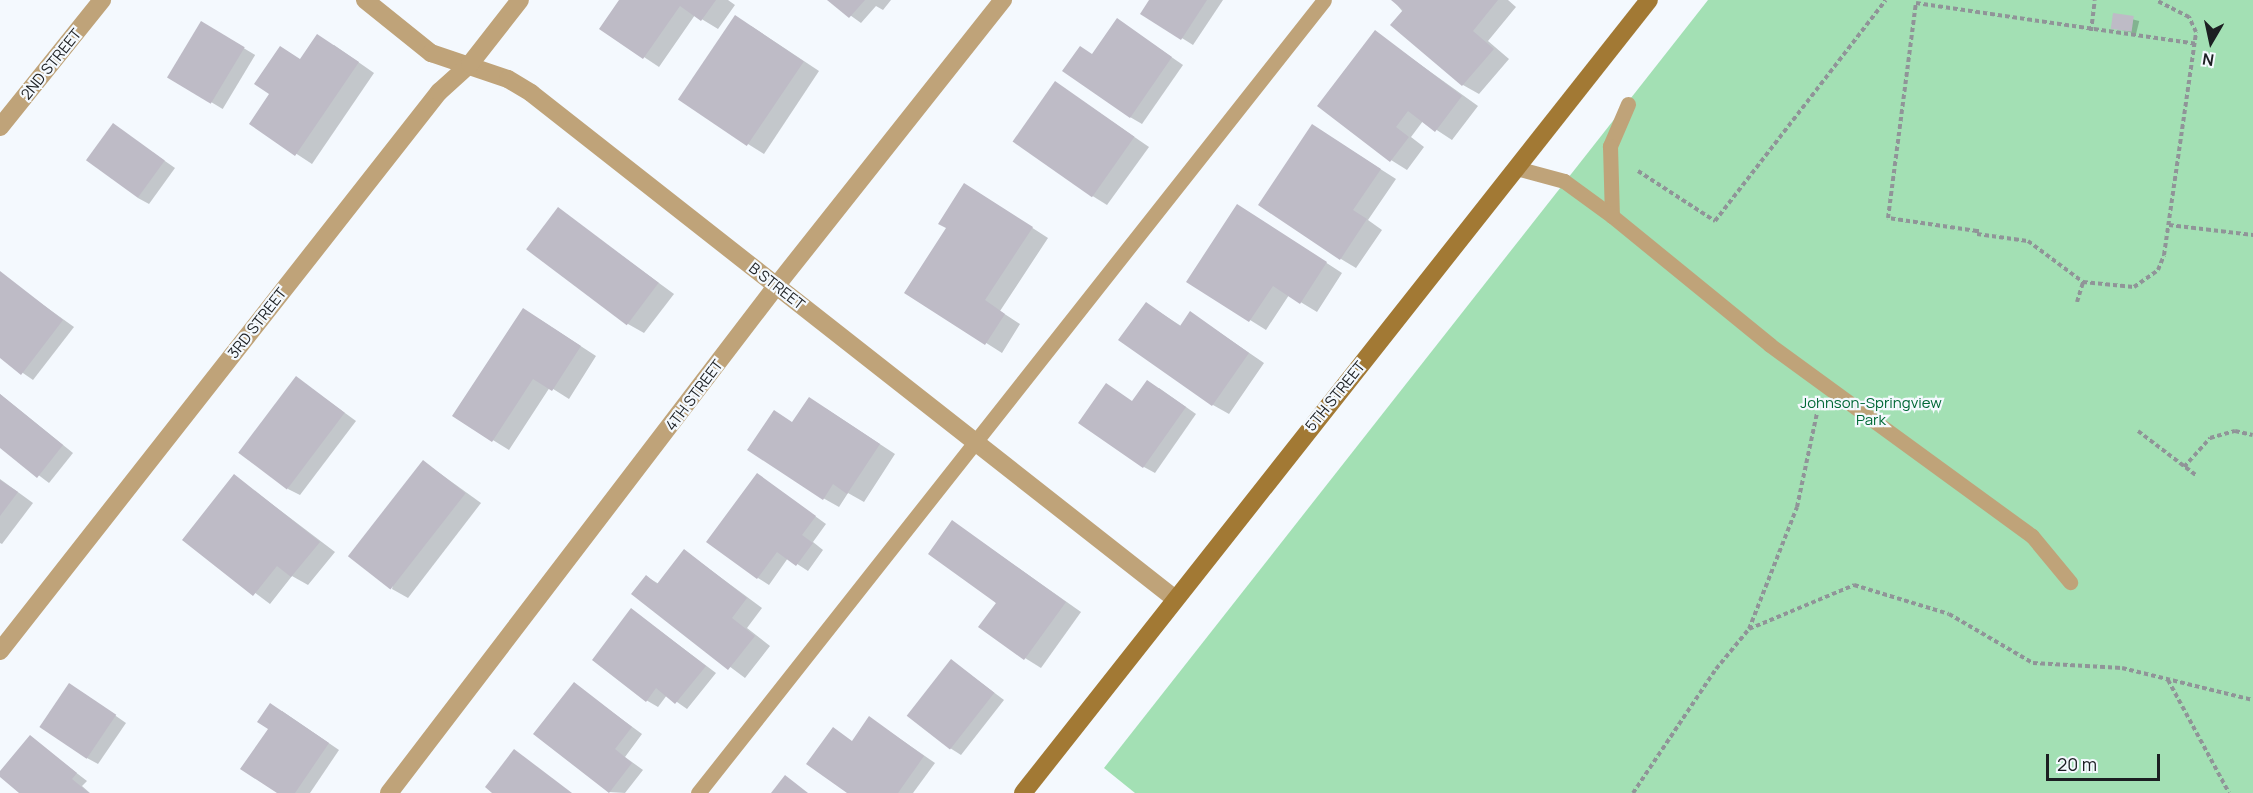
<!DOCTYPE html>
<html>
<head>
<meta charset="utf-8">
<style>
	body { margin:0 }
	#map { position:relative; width:2253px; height:793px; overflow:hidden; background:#f4f9fe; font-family:Manrope,sans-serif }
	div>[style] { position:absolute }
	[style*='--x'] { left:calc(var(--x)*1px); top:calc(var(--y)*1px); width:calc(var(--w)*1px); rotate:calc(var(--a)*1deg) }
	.green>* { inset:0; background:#a3e0b4 }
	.shadow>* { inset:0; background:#0003; transform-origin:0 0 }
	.building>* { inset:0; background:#bebbc6; transform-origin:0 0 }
	.path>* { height:4px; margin-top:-2px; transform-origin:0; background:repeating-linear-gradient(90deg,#909498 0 4.5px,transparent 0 7.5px) }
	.lane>* { height:15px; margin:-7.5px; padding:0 7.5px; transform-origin:7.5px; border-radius:7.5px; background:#bfa379 }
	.street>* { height:18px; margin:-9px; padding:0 9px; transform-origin:9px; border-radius:9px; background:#bfa379 }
	.secondary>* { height:18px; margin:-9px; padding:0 9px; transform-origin:9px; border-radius:9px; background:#a27934 }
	span { translate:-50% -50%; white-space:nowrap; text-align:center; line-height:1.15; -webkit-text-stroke:4.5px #f4f9fe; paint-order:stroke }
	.street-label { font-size:15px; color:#1c1f22 }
	.park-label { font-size:15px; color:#006836 }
	.north { position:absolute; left:2181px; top:12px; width:60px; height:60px; -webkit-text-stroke:4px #f4f9fe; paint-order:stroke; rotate:189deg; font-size:16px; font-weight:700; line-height:24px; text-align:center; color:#1c1f22 }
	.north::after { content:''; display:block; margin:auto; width:21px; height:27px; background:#1c1f22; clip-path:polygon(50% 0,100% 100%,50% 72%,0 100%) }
	.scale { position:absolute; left:2046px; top:754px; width:114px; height:27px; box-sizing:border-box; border:3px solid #1c1f22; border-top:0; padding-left:8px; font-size:18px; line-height:21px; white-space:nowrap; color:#1c1f22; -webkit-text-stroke:4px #f4f9fe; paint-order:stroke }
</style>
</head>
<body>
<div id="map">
	<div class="green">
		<div style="clip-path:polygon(1708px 0,2253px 0,2253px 793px,1135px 793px,1104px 768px)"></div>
	</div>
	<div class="shadow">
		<div style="clip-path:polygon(621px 0,728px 0,735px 5px,718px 29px,695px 15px,659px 67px,644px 57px)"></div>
		<div style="clip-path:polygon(829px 0,891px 0,883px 10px,876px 6px,861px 23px)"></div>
		<div style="clip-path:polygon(1150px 0,1223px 0,1193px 45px,1142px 13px)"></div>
		<div style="clip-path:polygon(1393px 0,1508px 0,1516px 7px,1488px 41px,1509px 59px,1479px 94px,1463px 85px)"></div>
		<div style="left:2115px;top:15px;width:25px;height:13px;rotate:14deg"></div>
		<div style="left:202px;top:23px;width:62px;height:63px;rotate:31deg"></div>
		<div style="clip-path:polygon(751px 26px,819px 71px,764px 154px,748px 144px)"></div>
		<div style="clip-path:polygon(1128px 27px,1183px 65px,1142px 124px,1130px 117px,1093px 55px)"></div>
		<div style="clip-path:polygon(1375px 32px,1478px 106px,1452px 140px,1423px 121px,1411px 137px,1424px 147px,1407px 170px,1391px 160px)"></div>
		<div style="clip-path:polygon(334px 45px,374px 73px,312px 164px,251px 124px,301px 60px)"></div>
		<div style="clip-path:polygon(1056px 83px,1149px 147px,1107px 205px,1091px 195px)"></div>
		<div style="clip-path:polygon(113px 125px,175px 168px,149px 204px,138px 198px)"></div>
		<div style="clip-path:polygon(1313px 126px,1396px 179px,1368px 220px,1382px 230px,1356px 268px,1341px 259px)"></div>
		<div style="clip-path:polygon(980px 194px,1048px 238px,1000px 311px,1020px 324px,1002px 353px,906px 292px)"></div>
		<div style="clip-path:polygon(558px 209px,674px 294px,644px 333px,628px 324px)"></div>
		<div style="clip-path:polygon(1253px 215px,1342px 273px,1317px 312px,1289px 295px,1266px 330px,1188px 281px)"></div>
		<div style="clip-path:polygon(0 274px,74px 327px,33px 380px,0 357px)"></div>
		<div style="clip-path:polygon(1147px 304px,1181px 326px,1191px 313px,1264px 363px,1229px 414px,1213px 405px)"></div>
		<div style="clip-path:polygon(539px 319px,596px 356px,569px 399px,550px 387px,509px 450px,454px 416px)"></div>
		<div style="clip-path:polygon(297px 378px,356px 421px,300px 495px,288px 489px)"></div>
		<div style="clip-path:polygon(1159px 388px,1196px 414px,1155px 473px,1144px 467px,1133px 402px)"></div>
		<div style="clip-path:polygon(0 394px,73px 453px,49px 483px,0 446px)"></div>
		<div style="clip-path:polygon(825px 408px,895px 454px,864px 502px,848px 493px,839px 507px,823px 498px,793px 423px)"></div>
		<div style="clip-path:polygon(424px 462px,481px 503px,408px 598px,392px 589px)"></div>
		<div style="clip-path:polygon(235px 476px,335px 552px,308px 585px,292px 576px,270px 604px,185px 540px)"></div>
		<div style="clip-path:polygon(0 479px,33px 503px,2px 544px,0 543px)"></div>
		<div style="clip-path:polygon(768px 482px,826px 524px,813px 542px,823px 550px,808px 571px,788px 558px,769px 585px,758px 578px)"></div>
		<div style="clip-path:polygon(953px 522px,1081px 612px,1041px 668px,1025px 658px)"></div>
		<div style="clip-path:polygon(685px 551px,762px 608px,747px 628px,770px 646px,745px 678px,633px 594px,647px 577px,659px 584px)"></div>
		<div style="clip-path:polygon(632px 610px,716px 673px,687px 709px,667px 695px,658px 707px,646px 700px)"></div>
		<div style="clip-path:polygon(952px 661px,1004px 700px,961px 755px,950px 748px)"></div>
		<div style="clip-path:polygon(574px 684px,642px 734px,625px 757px,643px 770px,625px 793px,609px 792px)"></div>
		<div style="clip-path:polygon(80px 691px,126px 723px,98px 764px,87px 758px)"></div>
		<div style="clip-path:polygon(282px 711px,339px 750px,310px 793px,279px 793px,270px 728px)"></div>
		<div style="clip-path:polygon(880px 725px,935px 763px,913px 793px,850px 793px,853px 742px)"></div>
		<div style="clip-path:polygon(30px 737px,87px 781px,82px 786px,90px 793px,21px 793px,0 776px)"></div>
	</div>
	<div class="building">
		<div style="clip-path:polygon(619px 0,716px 0,701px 21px,680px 6px,643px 59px,599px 29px)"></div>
		<div style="clip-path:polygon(827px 0,865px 0,849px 18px)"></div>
		<div style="clip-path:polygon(1149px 0,1207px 0,1181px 40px,1140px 14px)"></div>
		<div style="clip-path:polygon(1391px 0,1498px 0,1473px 31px,1494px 49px,1462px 86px,1390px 25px,1403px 10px)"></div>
		<div style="left:2113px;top:13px;width:21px;height:16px;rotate:8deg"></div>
		<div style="left:735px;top:15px;width:83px;height:102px;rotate:34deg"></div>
		<div style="clip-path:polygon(1117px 18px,1172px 57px,1130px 118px,1062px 71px,1080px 46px,1092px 54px)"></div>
		<div style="left:201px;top:21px;width:51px;height:66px;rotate:31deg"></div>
		<div style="clip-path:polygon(1375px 30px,1462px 96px,1435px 132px,1408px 111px,1396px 127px,1409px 137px,1390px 162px,1317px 106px)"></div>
		<div style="clip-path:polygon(317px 34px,359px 62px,295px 156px,249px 124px,269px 94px,254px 84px,280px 46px,300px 59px)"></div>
		<div style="left:1055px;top:81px;width:97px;height:74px;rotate:35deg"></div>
		<div style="left:113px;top:123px;width:64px;height:46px;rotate:36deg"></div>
		<div style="clip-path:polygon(1312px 124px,1381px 169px,1353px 210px,1367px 219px,1340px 260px,1258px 205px)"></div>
		<div style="clip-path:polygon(964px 183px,1033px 227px,985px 300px,1005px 314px,985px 345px,904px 293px,946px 228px,938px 224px)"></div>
		<div style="clip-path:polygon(1237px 204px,1327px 262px,1300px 304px,1273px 286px,1249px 322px,1186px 282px)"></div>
		<div style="left:558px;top:207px;width:126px;height:53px;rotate:37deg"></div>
		<div style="clip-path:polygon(0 271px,63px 320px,21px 375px,0 358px)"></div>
		<div style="clip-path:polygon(1146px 302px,1180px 326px,1190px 311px,1249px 353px,1212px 406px,1118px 340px)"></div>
		<div style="clip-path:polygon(523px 308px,581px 346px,552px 391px,533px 379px,492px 442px,452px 416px)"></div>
		<div style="left:296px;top:376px;width:61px;height:96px;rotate:37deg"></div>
		<div style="clip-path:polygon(1147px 380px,1186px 407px,1143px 468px,1078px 423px,1106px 383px,1132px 401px)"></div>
		<div style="clip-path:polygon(0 394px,63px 445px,37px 478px,0 448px)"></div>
		<div style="clip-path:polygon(809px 397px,880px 444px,847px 494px,833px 484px,823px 500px,747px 450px,774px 410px,792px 422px)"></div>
		<div style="left:423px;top:460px;width:54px;height:122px;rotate:38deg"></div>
		<div style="clip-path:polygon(757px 473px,816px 516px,802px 535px,813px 543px,796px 566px,777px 552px,757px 579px,706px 542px)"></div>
		<div style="clip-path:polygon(234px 474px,320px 542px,291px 577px,277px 566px,253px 596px,182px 540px)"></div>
		<div style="clip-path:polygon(0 480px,18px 492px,0 516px)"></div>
		<div style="clip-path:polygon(952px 520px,1066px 602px,1024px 660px,978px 627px,996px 603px,928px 554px)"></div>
		<div style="clip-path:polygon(684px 549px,747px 598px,732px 618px,755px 636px,728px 670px,631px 594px,646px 575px,657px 584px)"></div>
		<div style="clip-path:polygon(631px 608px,706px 666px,675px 704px,656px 688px,646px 702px,592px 660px)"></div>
		<div style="left:951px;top:659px;width:55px;height:72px;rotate:38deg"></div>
		<div style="clip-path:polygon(574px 682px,632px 727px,615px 749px,632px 763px,609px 793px,533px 734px)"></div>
		<div style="left:69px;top:683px;width:57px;height:53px;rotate:34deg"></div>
		<div style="clip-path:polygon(270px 703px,329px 743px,295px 793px,277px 793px,240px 769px,268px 729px,257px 722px)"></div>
		<div style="clip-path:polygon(869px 716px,924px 756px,898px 793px,847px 793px,806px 764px,833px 727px,852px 741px)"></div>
		<div style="clip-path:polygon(30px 735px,77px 773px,72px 779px,89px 793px,19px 793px,0 777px,0 771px)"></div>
		<div style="clip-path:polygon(514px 749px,572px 793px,492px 793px,485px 787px)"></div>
		<div style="clip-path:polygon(785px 775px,808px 793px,771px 793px)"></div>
	</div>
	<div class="path">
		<div style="--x:2091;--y:31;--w:31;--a:-83"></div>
		<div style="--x:1638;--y:171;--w:92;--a:33"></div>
		<div style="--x:1715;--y:221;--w:279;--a:-52.3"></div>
		<div style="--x:2169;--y:225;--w:85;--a:6.8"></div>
		<div style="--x:1977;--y:229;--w:5;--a:90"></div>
		<div style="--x:1977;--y:234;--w:51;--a:7.8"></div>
		<div style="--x:2028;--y:241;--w:69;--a:36.7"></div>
		<div style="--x:2083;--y:282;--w:51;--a:5.6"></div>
		<div style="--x:2134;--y:287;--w:29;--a:-35"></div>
		<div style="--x:2158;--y:270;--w:16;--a:-68"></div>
		<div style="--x:2164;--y:255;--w:225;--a:-81.8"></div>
		<div style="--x:2196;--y:32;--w:17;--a:-115"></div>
		<div style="--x:2189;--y:17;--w:37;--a:-153"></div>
		<div style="--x:1977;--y:231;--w:90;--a:-171.7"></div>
		<div style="--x:1888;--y:218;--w:217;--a:-82.6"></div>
		<div style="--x:1916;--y:3;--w:283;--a:8.3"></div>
		<div style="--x:2077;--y:302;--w:21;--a:-73"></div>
		<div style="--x:2138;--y:431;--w:74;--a:37.3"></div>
		<div style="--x:2184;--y:467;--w:39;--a:-48"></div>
		<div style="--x:2210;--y:438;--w:26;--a:-16"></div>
		<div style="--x:2235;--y:431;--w:18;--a:13"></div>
		<div style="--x:1749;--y:629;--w:114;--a:-22.7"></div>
		<div style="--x:1854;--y:585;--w:99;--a:17"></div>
		<div style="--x:1949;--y:614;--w:97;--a:30.3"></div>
		<div style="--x:2033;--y:663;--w:89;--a:3.2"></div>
		<div style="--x:2122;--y:668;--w:135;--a:13.7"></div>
		<div style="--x:2168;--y:680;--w:128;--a:61.6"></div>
		<div style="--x:1633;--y:793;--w:149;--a:-56.2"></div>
		<div style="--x:1716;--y:669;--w:52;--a:-50.5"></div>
		<div style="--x:1749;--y:629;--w:131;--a:-68.5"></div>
		<div style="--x:1797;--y:507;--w:96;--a:-78"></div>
	</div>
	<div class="lane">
		<div style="--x:1628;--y:104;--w:46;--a:113.2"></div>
		<div style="--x:1610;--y:146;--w:70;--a:88.4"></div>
		<div style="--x:1612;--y:216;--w:204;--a:39.2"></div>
		<div style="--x:1770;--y:345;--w:324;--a:36.1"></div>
		<div style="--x:2032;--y:536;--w:60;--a:50.4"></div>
		<div style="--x:1516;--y:168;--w:50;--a:15.2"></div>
		<div style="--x:1564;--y:181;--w:59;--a:36.1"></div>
		<div style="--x:698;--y:793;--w:1010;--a:-51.71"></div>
	</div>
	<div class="street">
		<div style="--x:365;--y:0;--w:85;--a:38.8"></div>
		<div style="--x:431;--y:53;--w:81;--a:18.7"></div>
		<div style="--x:508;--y:79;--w:27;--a:31"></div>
		<div style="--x:531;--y:93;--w:818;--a:38.15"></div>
		<div style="--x:0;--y:127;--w:163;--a:-51.2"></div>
		<div style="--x:0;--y:651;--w:711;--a:-51.86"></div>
		<div style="--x:439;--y:92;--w:42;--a:-42.1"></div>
		<div style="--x:470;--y:64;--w:81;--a:-52"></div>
		<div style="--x:389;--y:793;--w:639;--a:-52.63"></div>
		<div style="--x:777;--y:285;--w:364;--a:-51.6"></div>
	</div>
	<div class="secondary">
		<div style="--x:1023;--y:793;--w:1010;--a:-51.71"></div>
	</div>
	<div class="street-label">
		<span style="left:51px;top:64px;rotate:-51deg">2ND STREET</span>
		<span style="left:777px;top:286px;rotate:38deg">B STREET</span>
		<span style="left:257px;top:323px;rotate:-52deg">3RD STREET</span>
		<span style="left:694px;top:395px;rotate:-53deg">4TH STREET</span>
		<span style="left:1335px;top:396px;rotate:-51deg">5TH STREET</span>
	</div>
	<div class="park-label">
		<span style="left:1871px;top:411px">Johnson-Springview<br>Park</span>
	</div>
	<div class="north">N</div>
	<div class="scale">20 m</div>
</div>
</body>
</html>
